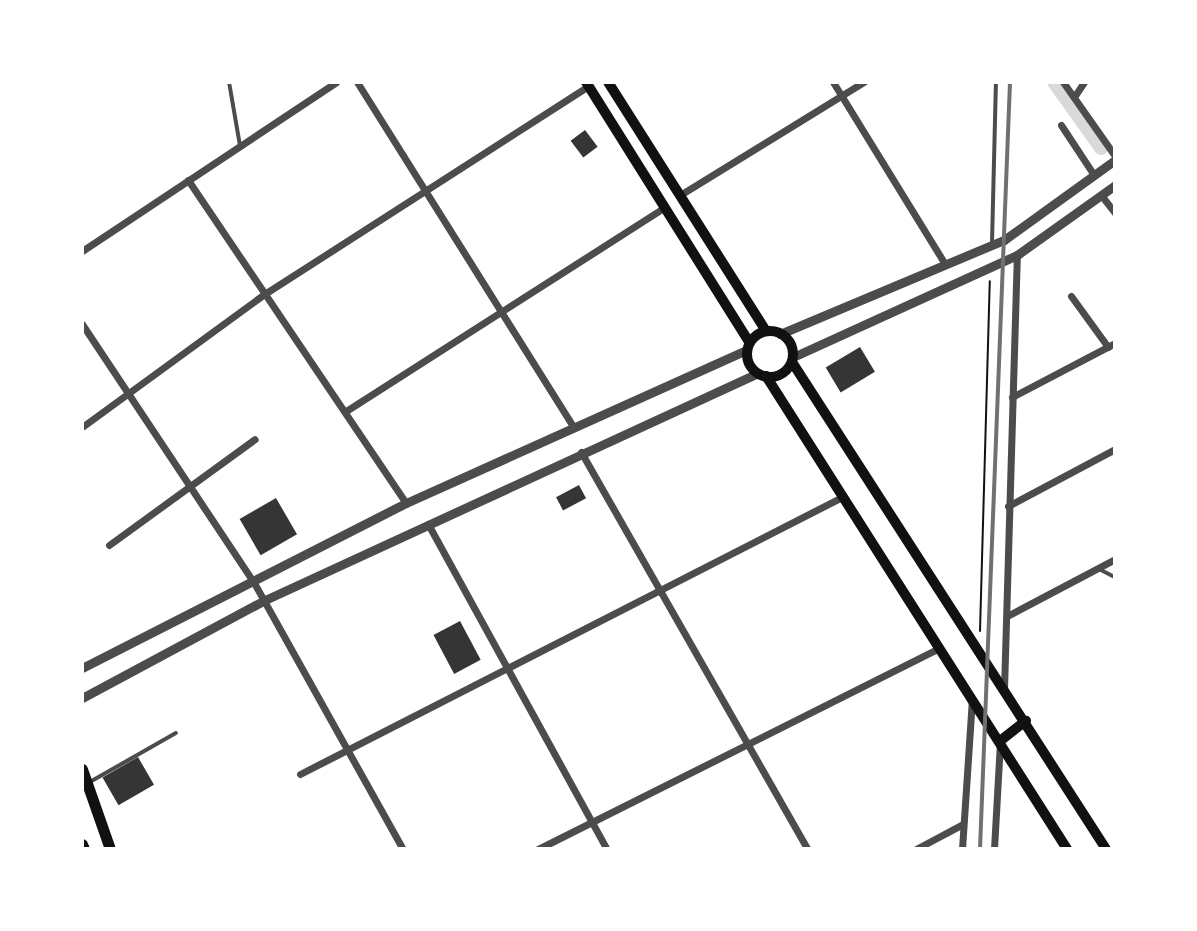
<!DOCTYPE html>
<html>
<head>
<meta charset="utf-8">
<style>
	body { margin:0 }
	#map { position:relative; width:1197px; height:931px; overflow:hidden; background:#fff; font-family:"Public Sans",sans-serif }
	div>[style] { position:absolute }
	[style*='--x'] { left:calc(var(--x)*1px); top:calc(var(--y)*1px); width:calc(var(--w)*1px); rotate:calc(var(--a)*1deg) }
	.canal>* { height:14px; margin:-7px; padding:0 7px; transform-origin:7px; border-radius:7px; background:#d9d9d9 }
	.building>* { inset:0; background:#353535; transform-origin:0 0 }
	.path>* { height:2px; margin:-1px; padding:0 1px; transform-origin:1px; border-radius:1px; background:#111 }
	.service>* { height:4px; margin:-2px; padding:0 2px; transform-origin:2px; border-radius:2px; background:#4c4c4c }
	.minor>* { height:7px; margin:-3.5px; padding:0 3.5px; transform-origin:3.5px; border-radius:3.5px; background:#4c4c4c }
	.tertiary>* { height:9px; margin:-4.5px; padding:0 4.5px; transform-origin:4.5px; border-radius:4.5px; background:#4c4c4c }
	.secondary>* { height:10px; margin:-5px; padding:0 5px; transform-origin:5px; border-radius:5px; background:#111 }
	.secondary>.ring { margin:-5px; padding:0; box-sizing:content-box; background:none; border:10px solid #111; border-radius:50% }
	.primary>* { height:11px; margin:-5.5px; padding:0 5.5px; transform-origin:5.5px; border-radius:5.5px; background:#111 }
	.rail>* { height:4px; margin:-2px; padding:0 2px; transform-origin:2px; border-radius:2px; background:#707070 }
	span { translate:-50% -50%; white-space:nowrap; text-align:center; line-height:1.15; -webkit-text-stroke:6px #fff; paint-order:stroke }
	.frame { position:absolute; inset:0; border:84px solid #fff; pointer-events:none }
</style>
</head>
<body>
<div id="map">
	<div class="canal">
		<div style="--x:1054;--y:82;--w:81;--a:54.5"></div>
	</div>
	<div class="building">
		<div style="left:585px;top:130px;width:21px;height:18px;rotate:53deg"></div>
		<div style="left:860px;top:347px;width:29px;height:40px;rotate:59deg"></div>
		<div style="left:579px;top:485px;width:15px;height:26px;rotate:62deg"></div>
		<div style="left:276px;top:498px;width:42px;height:42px;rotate:60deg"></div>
		<div style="left:460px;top:621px;width:44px;height:30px;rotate:62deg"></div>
		<div style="left:138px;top:757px;width:32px;height:41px;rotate:60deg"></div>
	</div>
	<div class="path">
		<div style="--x:980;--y:631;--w:350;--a:-88.4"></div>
	</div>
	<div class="service">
		<div style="--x:229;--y:82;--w:65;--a:80.2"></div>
		<div style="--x:992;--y:243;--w:161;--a:-88.6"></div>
		<div style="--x:1099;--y:569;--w:18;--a:27"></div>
		<div style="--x:88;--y:783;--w:101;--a:-29.6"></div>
	</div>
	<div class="minor">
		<div style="--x:357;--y:82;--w:406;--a:57.9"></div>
		<div style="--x:833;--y:82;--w:214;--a:58.4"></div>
		<div style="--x:1063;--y:82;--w:90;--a:54.9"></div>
		<div style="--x:1074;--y:97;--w:18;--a:-56"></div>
		<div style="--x:1061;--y:125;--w:60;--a:56.6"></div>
		<div style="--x:188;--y:180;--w:390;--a:56"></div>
		<div style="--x:680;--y:195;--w:216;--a:-31.6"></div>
		<div style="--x:1101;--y:195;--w:23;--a:52"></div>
		<div style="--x:82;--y:251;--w:305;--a:-33.6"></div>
		<div style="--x:1071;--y:296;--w:63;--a:54"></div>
		<div style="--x:82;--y:324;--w:309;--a:56.4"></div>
		<div style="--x:253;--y:581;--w:307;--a:60.8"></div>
		<div style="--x:1012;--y:397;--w:116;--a:-27.7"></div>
		<div style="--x:346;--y:411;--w:377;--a:-32.6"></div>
		<div style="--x:82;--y:427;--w:228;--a:-36.1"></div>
		<div style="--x:266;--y:293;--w:384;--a:-32.7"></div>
		<div style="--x:581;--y:452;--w:457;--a:60.3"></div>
		<div style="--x:1008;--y:506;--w:121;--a:-28"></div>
		<div style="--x:428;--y:524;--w:371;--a:61.2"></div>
		<div style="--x:109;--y:545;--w:180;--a:-36"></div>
		<div style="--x:1007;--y:616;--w:122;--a:-27.8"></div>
		<div style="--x:1004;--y:689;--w:434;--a:-88.3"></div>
		<div style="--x:300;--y:774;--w:609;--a:-27.07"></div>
		<div style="--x:538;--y:849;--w:449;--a:-26.6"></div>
		<div style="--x:916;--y:849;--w:53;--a:-28"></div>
		<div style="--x:962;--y:849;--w:150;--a:-86.2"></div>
		<div style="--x:994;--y:849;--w:106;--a:-86.8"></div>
	</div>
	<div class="tertiary">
		<div style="--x:780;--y:334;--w:243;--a:-22.8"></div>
		<div style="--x:1004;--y:240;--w:137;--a:-35.8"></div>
		<div style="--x:793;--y:357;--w:246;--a:-24.5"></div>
		<div style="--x:1017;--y:255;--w:120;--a:-35.5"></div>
		<div style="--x:82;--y:668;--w:364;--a:-27"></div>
		<div style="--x:406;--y:503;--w:374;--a:-24.2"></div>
		<div style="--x:82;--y:698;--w:208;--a:-28.2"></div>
		<div style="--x:265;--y:600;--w:543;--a:-24.72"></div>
	</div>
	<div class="secondary">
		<div style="--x:586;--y:82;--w:308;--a:57.9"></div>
		<div style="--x:608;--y:82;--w:295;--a:57.6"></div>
		<div class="ring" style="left:747px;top:331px;width:36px;height:36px"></div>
		<div style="--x:792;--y:362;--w:579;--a:57.19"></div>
		<div style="--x:766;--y:376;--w:561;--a:57.53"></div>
		<div style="--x:1000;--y:741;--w:33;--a:-38"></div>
	</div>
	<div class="primary">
		<div style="--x:82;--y:769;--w:85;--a:70.7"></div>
		<div style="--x:82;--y:844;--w:5;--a:68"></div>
	</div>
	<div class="rail">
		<div style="--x:980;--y:849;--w:768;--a:-87.76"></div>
	</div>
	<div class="frame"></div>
</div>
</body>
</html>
